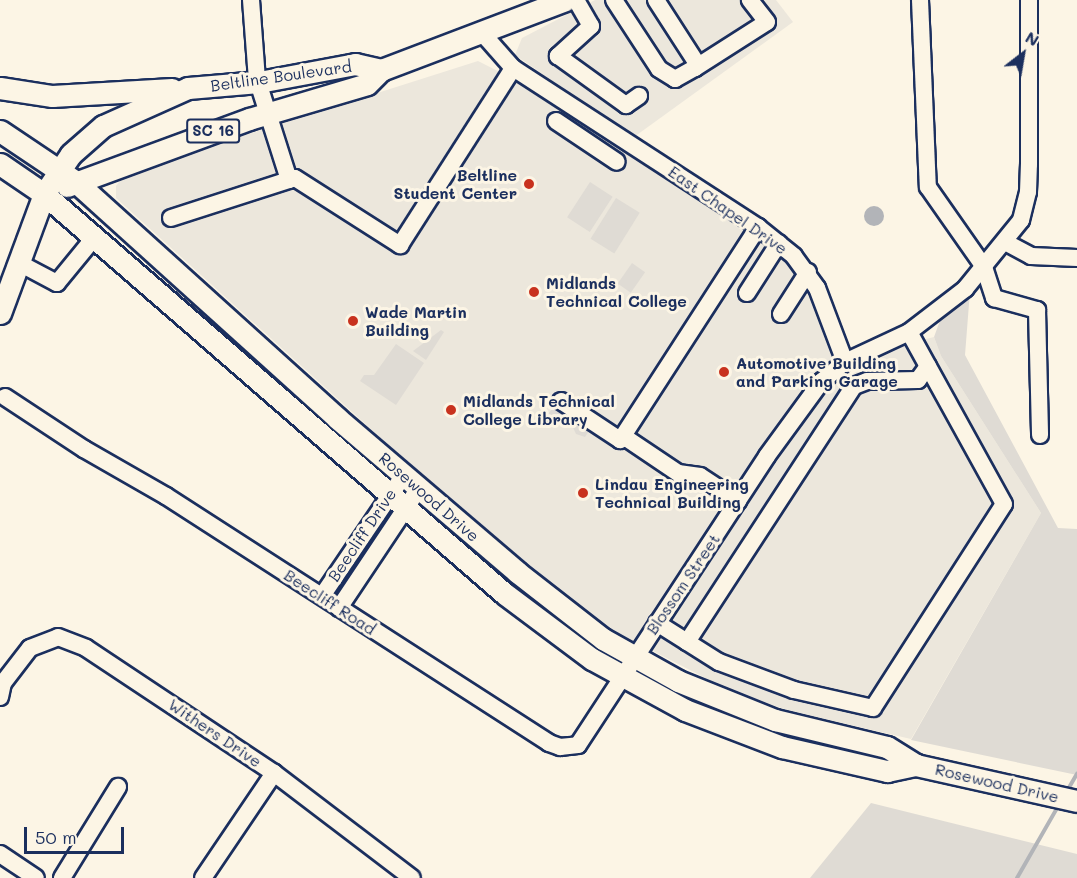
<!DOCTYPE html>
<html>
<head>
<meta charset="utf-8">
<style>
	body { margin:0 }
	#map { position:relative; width:1077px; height:878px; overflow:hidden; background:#fcf5e5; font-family:Mali,sans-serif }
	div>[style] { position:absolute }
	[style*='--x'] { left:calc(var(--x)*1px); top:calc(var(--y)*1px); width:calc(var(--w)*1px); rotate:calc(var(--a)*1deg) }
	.built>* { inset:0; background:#ece7dc }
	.green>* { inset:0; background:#dfdbd4; transform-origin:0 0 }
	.water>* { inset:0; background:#b2b4b8 }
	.round { border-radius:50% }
	.stream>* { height:4px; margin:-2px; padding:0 2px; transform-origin:2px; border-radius:2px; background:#b2b4b8 }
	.roads { filter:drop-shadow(2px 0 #1b2f5e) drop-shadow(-2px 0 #1b2f5e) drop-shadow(0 2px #1b2f5e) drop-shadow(0 -2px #1b2f5e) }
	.minor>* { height:16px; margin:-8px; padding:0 8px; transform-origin:8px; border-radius:8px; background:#fcf5e5 }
	.major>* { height:21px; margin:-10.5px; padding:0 10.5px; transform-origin:10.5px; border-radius:10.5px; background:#fcf5e5 }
	.dots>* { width:16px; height:16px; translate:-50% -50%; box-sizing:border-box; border:3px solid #fcf5e5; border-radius:50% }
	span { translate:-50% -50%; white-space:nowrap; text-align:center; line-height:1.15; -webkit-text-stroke:6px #fcf5e5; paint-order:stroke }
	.shield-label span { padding:2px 4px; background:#fcf5e5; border:2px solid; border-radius:4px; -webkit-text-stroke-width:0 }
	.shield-label { font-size:15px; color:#1b2f5e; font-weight:700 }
	.street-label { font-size:16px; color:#1b2f5e }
	.poi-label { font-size:16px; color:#1b2f5e; font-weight:700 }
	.right { translate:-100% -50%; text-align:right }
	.left { translate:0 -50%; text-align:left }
	.north { position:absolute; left:993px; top:24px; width:60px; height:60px; -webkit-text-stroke:4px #fcf5e5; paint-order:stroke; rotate:31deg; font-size:16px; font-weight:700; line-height:24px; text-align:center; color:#1b2f5e }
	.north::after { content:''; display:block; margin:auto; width:21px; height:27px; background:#1b2f5e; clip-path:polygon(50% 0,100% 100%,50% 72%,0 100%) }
	.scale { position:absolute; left:24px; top:827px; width:100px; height:27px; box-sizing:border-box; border:3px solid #1b2f5e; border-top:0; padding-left:8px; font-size:18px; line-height:21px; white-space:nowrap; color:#1b2f5e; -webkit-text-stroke:4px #fcf5e5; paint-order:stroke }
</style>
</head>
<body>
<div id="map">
	<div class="built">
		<div style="clip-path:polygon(595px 0,776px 0,793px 22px,634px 137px,515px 55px,522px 38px)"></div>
		<div style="clip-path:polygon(478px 61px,525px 85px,782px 256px,807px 287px,831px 345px,851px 375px,905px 344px,934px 337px,941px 356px,1041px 513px,911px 739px,790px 711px,727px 689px,608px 628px,563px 596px,405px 460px,116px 198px,116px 186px,126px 173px)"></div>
	</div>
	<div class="green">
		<div style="left:590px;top:182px;width:27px;height:42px;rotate:33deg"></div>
		<div style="left:616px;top:198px;width:28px;height:48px;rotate:32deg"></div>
		<div style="left:632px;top:263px;width:16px;height:25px;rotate:35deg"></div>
		<div style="clip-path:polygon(970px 291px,965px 355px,1058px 528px,1077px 529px,1077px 775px,911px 740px,1041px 513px,941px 356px,934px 337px,942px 315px)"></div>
		<div style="clip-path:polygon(441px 330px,444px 332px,426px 360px,413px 351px)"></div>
		<div style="clip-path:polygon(396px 344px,424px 363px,396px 405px,360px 381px,364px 375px,374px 375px)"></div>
		<div style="clip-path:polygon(556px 404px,591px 428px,585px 437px,576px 434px,570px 421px,563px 421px,556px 428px,540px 424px)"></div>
		<div style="clip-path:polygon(871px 803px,1077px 854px,1077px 878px,810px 878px)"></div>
	</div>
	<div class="water">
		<div class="round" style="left:864px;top:206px;width:20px;height:20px"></div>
	</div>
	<div class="stream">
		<div style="--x:1067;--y:791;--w:20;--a:-60"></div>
		<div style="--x:1017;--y:878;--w:86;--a:-60.2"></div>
	</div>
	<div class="roads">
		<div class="minor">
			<div style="--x:251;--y:0;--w:79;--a:85.7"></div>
			<div style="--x:257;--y:79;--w:106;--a:72.4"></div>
			<div style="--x:576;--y:0;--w:30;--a:60"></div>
			<div style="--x:591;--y:26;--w:45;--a:137.7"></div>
			<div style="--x:558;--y:56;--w:84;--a:35.8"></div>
			<div style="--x:626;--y:105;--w:16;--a:-35"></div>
			<div style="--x:614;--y:0;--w:82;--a:56.9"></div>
			<div style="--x:659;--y:69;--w:19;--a:32"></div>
			<div style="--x:675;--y:79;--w:23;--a:-29"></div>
			<div style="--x:695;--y:68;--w:6;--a:-81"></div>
			<div style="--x:696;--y:62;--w:74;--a:-122.8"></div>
			<div style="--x:920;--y:0;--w:187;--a:87.6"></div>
			<div style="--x:928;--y:187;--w:98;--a:55"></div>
			<div style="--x:984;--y:267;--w:33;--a:72"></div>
			<div style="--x:994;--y:298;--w:45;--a:15.6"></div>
			<div style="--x:1037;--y:310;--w:125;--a:88.6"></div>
			<div style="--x:695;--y:68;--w:85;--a:-32.6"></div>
			<div style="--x:767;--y:22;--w:28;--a:-128"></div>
			<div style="--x:556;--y:121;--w:73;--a:33.9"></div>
			<div style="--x:171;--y:218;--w:130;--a:-17.9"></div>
			<div style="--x:295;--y:178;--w:125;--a:32.5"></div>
			<div style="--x:400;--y:245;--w:210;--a:-57.4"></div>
			<div style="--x:1005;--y:242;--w:30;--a:28"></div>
			<div style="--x:1031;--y:256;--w:46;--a:2.5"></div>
			<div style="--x:19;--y:263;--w:43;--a:27.8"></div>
			<div style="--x:57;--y:283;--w:58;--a:-50.6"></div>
			<div style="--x:747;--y:293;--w:59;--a:-57.4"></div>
			<div style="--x:781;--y:314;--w:50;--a:-57.3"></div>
			<div style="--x:845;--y:362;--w:71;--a:-25.1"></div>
			<div style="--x:909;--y:332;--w:71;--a:-37.5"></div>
			<div style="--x:965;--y:289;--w:89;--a:-50.9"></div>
			<div style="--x:1021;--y:220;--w:29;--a:-76"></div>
			<div style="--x:1028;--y:192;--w:28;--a:-88"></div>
			<div style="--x:1029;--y:164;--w:164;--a:-90"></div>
			<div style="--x:5;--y:397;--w:95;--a:33.4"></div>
			<div style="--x:84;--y:449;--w:95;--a:29.8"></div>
			<div style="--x:166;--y:496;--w:456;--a:32.8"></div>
			<div style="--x:549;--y:743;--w:12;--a:20"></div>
			<div style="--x:560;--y:747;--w:18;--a:-6"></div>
			<div style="--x:578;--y:745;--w:345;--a:-56.8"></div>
			<div style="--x:767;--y:456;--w:92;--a:-53.9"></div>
			<div style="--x:821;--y:382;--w:31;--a:-40"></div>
			<div style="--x:845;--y:362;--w:79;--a:-110.7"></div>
			<div style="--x:817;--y:288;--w:39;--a:-126"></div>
			<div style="--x:794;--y:256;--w:46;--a:-141.1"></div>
			<div style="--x:758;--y:227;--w:292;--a:-147"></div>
			<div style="--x:513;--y:68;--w:45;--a:-131.4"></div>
			<div style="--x:561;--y:401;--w:71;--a:33.5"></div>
			<div style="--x:620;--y:440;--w:5;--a:-53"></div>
			<div style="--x:738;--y:501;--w:45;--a:-146.7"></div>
			<div style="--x:700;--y:476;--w:22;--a:-172"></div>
			<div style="--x:678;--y:473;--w:66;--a:-146.1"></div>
			<div style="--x:623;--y:436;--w:249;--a:-57.1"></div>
			<div style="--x:322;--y:596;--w:146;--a:-55.9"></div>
			<div style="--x:339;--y:608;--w:144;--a:-56.3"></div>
			<div style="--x:657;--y:623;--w:73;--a:32.2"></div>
			<div style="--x:719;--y:662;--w:80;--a:20.5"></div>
			<div style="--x:794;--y:690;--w:81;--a:12.8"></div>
			<div style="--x:873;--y:708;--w:242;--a:-57.3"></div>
			<div style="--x:1004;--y:504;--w:196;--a:-118.9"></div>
			<div style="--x:687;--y:642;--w:306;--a:-56.9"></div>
			<div style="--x:854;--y:386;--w:14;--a:-21"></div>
			<div style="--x:867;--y:381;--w:51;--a:-1.1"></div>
			<div style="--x:918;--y:380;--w:17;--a:-54"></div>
			<div style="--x:0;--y:697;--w:14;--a:-78"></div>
			<div style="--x:3;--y:683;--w:44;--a:-52.4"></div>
			<div style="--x:30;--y:648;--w:30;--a:-21"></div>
			<div style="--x:58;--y:637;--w:30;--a:21"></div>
			<div style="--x:86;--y:648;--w:226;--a:33.6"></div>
			<div style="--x:274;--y:773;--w:173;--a:37.3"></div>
			<div style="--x:0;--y:854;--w:43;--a:33.7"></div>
			<div style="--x:62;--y:878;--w:107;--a:-58.4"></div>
			<div style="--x:203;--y:878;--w:127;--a:-55.9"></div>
		</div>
		<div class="major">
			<div style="--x:0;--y:88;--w:53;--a:8.7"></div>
			<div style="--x:52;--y:96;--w:120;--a:-3.3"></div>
			<div style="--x:0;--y:131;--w:92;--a:33.9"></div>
			<div style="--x:76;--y:182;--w:352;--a:42.1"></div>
			<div style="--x:337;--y:418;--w:237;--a:40.5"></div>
			<div style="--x:517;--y:572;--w:109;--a:37.9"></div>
			<div style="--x:603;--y:639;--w:86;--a:29.2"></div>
			<div style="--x:678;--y:681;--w:105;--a:21.9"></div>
			<div style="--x:775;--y:720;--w:115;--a:13.6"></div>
			<div style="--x:887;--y:747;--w:34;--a:32"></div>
			<div style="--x:916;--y:765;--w:165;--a:12.6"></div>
			<div style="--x:0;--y:164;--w:53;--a:34.3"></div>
			<div style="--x:44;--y:194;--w:610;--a:40.95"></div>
			<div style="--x:505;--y:594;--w:109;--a:36.8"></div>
			<div style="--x:592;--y:659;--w:106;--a:28.7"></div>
			<div style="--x:685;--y:710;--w:104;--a:20.9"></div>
			<div style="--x:782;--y:747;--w:108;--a:12.9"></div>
			<div style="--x:887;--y:771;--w:30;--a:-12"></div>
			<div style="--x:67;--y:186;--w:194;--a:-20.2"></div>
			<div style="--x:249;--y:119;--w:123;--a:-16.5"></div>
			<div style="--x:367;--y:84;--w:20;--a:-45"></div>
			<div style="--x:381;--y:70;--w:197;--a:-20.8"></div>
			<div style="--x:0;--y:313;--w:127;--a:-69.7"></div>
			<div style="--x:44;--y:194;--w:48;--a:-56"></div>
			<div style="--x:71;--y:154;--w:43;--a:-41.2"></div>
			<div style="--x:103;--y:126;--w:93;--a:-24.1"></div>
			<div style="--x:188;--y:88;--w:71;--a:-4.8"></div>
			<div style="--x:259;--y:82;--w:98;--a:-10.6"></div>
			<div style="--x:355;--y:64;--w:27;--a:13"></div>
		</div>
	</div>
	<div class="dots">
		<div style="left:529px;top:184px;background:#c8321e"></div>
		<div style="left:534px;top:292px;background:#c8321e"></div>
		<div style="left:353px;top:321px;background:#c8321e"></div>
		<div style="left:724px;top:372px;background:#c8321e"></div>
		<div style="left:451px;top:410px;background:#c8321e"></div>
		<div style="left:583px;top:493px;background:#c8321e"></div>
	</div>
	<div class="shield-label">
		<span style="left:213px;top:131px">SC 16</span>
	</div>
	<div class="street-label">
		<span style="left:281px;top:76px;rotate:-8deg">Beltline Boulevard</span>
		<span style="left:728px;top:210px;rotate:35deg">East Chapel Drive</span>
		<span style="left:429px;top:497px;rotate:41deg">Rosewood Drive</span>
		<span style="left:362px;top:535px;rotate:-56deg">Beecliff Drive</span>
		<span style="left:683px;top:584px;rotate:-56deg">Blossom Street</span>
		<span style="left:330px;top:602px;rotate:33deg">Beecliff Road</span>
		<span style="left:215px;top:733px;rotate:34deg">Withers Drive</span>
		<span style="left:997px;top:783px;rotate:13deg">Rosewood Drive</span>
	</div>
	<div class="poi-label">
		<span class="right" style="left:517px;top:184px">Beltline<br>Student Center</span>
		<span class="left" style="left:546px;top:292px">Midlands<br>Technical College</span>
		<span class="left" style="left:365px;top:321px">Wade Martin<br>Building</span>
		<span class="left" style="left:736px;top:372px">Automotive Building<br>and Parking Garage</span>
		<span class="left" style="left:463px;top:410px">Midlands Technical<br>College Library</span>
		<span class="left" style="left:595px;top:493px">Lindau Engineering<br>Technical Building</span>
	</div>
	<div class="north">N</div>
	<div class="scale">50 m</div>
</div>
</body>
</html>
